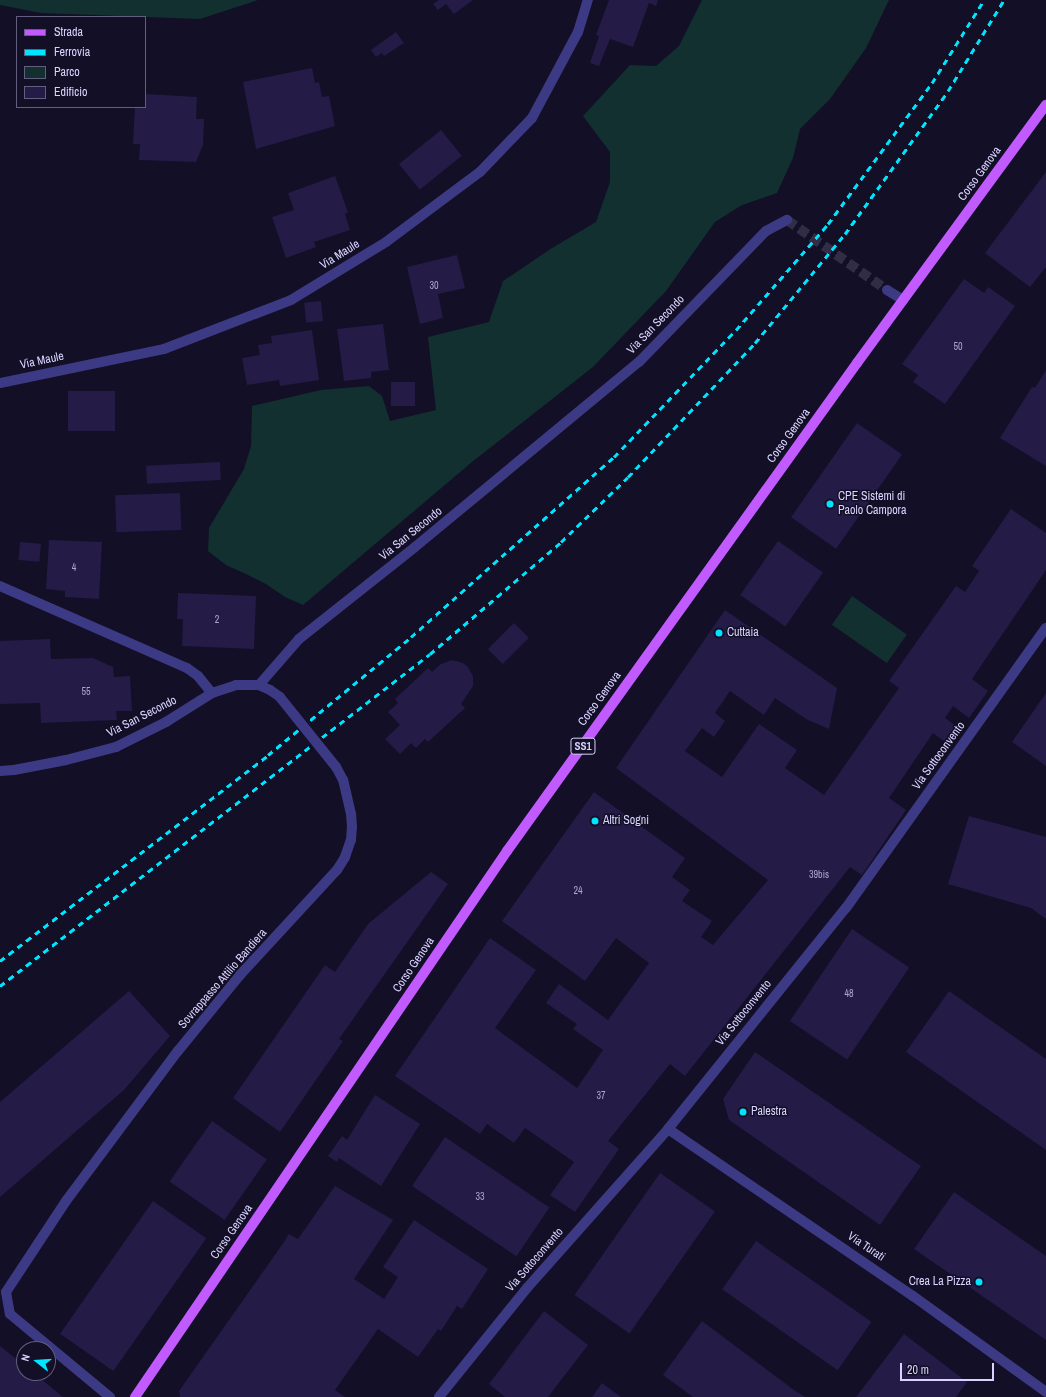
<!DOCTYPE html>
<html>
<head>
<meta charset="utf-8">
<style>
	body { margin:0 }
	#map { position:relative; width:1046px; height:1397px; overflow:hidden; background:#130f26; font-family:"Archivo Narrow",sans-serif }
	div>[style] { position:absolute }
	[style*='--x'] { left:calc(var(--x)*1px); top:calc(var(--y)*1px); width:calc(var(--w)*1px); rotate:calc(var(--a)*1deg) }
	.green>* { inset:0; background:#12302f; transform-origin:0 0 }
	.building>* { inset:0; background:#241b47; transform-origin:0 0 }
	.minor-tunnel>* { height:10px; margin-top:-5px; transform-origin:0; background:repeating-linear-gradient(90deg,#312d47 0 10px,transparent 0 15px) }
	.minor>* { height:10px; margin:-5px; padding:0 5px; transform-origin:5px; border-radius:5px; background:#3d3a85 }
	.major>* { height:10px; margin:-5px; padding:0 5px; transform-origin:5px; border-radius:5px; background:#c25bff }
	.rail>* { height:3px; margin-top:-1.5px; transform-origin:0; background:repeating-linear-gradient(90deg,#00e5ff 0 6px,transparent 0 11px) }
	.minor-bridge>* { height:10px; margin:-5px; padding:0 5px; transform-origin:5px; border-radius:5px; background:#3d3a85 }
	.dots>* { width:11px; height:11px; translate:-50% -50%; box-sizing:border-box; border:2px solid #130f26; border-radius:50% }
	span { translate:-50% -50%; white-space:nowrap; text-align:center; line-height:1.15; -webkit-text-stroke:3px #130f26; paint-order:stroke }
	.number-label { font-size:10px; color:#aca6d1 }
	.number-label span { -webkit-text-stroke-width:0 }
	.shield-label span { padding:1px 3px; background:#130f26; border:1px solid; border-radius:3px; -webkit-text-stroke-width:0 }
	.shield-label { font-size:11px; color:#d9d4ff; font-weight:700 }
	.street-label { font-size:12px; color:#d9d4ff }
	.poi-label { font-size:12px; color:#d9d4ff }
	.left { translate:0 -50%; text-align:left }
	.right { translate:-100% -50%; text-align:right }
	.legend { position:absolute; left:16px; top:16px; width:130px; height:92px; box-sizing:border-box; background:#130f26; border:1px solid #625e7d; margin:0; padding:5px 7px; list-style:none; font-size:12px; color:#d9d4ff }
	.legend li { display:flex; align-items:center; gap:8px; height:20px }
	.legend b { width:20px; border:1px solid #625e7d }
	.north { position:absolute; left:16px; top:1341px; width:40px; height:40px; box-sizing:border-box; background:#130f26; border:1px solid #625e7d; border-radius:50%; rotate:287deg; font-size:11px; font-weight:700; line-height:16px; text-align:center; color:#d9d4ff }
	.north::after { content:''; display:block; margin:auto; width:14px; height:18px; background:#00e5ff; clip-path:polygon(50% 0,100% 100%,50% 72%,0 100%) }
	.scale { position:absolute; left:900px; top:1363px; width:94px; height:18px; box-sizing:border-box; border:2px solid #d9d4ff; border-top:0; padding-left:5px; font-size:12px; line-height:14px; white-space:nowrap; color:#d9d4ff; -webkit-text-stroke:3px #130f26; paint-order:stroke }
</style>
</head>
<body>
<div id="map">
	<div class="green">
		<div style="clip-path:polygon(0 0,258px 0,200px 19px,41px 13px,0 5px)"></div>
		<div style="clip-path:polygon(702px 0,889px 0,866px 48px,830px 99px,800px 129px,793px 158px,777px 193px,742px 205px,715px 222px,666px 291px,593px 367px,472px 462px,303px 605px,285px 597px,266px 584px,246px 574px,226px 565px,208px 551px,209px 528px,244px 469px,251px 446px,252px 406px,321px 390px,369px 386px,382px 396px,390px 421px,436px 410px,428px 337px,489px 322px,503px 281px,552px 248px,596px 222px,610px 182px,610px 152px,583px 116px,630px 65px,656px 66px,679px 46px)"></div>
		<div style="left:852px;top:596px;width:67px;height:35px;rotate:35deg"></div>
	</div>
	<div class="building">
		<div style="clip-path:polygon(439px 0,473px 0,454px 14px,446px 4px,438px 10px,433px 4px)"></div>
		<div style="clip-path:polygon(609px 0,658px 0,656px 6px,649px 3px,633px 47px,610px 39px,599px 66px,590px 63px,599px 36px,596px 35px)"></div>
		<div style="clip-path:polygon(396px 32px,404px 43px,384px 56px,382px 53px,376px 57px,371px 50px)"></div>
		<div style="clip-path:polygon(312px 68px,315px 83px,319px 82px,322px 97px,329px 96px,335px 126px,256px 149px,243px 82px)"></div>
		<div style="clip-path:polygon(145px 94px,197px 97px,196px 119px,204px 119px,203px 145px,196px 162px,139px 160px,140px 144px,133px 144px,135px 107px,145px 107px)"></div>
		<div style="left:441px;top:130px;width:33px;height:54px;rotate:51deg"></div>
		<div style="clip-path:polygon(1046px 172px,1046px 267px,1030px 287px,985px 253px)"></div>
		<div style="clip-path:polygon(335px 176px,348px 212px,345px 214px,350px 230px,314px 242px,316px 247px,286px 258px,272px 217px,294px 210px,288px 193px)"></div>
		<div style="clip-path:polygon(457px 255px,465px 288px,438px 294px,443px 318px,420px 324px,407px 267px)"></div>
		<div style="clip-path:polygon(964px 279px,984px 293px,988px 287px,1015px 306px,945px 404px,913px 382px,918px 375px,902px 364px)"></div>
		<div style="left:321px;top:301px;width:20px;height:17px;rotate:84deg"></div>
		<div style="clip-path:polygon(383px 324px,389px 370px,371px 372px,371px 378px,344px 381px,337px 329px)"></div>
		<div style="clip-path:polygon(312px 330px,319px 380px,280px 386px,279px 380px,247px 385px,242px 358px,260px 355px,258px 345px,272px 343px,271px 336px)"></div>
		<div style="clip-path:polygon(1046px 370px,1046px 466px,1000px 438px,1032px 387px,1035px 388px)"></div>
		<div style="left:391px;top:382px;width:24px;height:24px"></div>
		<div style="left:68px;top:391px;width:47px;height:40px"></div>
		<div style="left:857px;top:423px;width:55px;height:115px;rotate:35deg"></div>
		<div style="left:220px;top:462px;width:18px;height:74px;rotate:87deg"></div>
		<div style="left:180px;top:493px;width:37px;height:65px;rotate:88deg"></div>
		<div style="clip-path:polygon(1011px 509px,1046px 533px,1046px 570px,972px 679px,988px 691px,969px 718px,953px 706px,945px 718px,960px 729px,949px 745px,933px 733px,889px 798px,906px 810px,862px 875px,850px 867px,685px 1076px,670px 1064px,608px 1141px,619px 1149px,575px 1212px,550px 1195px,574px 1162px,525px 1128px,514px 1143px,487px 1124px,480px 1134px,395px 1076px,490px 938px,536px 970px,495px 1028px,577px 1088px,603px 1050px,573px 1029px,577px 1024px,546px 1003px,559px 984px,608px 1020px,649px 963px,616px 938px,585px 981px,502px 921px,594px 792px,685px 858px,672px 877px,690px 890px,682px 901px,712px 921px,701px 937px,713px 945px,768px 880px,616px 768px,725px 610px,837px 688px,829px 729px,806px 719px,775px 698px,764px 715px,730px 691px,715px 713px,725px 721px,714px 737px,702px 728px,685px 751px,722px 777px,759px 724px,797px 750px,785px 768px,824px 795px,899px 688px,889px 681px,956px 586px,965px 592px,979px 571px,972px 566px)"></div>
		<div style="clip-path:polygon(49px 540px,102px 542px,99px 599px,65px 597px,65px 591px,46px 589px)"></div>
		<div style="left:778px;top:541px;width:55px;height:66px;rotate:35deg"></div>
		<div style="left:20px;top:542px;width:21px;height:18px;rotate:5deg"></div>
		<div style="clip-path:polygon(178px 593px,256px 596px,254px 649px,182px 646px,183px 619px,177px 619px)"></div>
		<div style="left:514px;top:623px;width:21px;height:37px;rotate:45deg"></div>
		<div style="clip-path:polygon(50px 639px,51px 659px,93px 658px,113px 667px,114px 677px,130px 676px,132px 711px,116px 711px,117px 720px,41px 723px,40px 703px,0 704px,0 641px)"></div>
		<div style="clip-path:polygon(452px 660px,463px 663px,468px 667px,473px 676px,473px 686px,461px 704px,465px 708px,428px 742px,425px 739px,416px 748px,411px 743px,400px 754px,385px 739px,400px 725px,388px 712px,398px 703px,395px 699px,428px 668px,432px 672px,441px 664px)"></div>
		<div style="clip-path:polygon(1046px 693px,1046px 766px,1012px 742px)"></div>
		<div style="clip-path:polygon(969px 816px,1046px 837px,1046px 919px,1031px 908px,948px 884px)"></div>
		<div style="clip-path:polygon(431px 872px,448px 884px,339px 1039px,343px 1041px,280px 1132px,233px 1098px,325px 965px,335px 972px,368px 924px)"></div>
		<div style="left:852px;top:929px;width:69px;height:111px;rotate:34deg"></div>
		<div style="clip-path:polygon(129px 991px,170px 1036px,124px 1090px,0 1197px,0 1102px)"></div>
		<div style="clip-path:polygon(949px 991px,1046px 1059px,1046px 1150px,906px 1052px)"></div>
		<div style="clip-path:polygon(755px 1052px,921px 1166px,880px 1225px,729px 1120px,723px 1099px)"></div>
		<div style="clip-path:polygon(375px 1095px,420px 1124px,381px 1186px,339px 1158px,337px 1162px,328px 1156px,342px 1136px,347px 1140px)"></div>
		<div style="left:212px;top:1121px;width:67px;height:74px;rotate:35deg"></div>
		<div style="left:445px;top:1137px;width:126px;height:59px;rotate:34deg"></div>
		<div style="left:660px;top:1173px;width:67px;height:149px;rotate:35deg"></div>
		<div style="clip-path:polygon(335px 1186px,393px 1220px,354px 1279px,384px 1299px,398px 1277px,383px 1267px,414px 1220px,488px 1269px,462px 1309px,457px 1306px,441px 1331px,438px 1329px,418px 1357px,378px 1329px,335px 1390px,345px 1397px,180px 1397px,179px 1391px,284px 1242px,289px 1234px,298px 1239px)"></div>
		<div style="clip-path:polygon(954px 1192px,1046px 1256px,1046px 1340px,914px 1249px)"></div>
		<div style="left:153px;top:1201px;width:65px;height:162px;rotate:35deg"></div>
		<div style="left:756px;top:1241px;width:141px;height:59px;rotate:35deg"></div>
		<div style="clip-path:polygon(544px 1311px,588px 1345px,548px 1397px,505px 1397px,489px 1384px)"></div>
		<div style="clip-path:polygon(702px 1321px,794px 1390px,805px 1397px,693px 1397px,663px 1375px)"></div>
		<div style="clip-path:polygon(904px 1334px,967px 1382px,956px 1397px,856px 1397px)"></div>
		<div style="clip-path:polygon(0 1346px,24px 1365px,24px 1373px,34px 1373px,63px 1397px,0 1397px)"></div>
		<div style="clip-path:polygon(602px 1383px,621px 1397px,592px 1397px)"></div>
	</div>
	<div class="minor-tunnel">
		<div style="--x:787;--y:220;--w:122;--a:35"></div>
	</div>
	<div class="minor">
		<div style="--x:887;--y:290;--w:19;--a:32"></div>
		<div style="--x:0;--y:383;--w:167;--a:-11.7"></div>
		<div style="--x:164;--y:349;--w:136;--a:-21.1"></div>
		<div style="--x:291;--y:300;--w:111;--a:-31.4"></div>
		<div style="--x:386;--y:242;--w:117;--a:-36.7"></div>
		<div style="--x:480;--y:172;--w:75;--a:-46.1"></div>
		<div style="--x:532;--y:118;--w:98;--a:-61.9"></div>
		<div style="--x:578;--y:32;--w:34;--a:-73"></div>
		<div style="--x:0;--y:586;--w:204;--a:23.7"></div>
		<div style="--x:187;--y:668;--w:14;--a:36"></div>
		<div style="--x:198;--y:676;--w:22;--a:51"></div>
		<div style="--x:0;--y:771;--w:14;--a:-4"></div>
		<div style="--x:14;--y:770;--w:53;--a:-10.9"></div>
		<div style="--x:66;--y:760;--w:52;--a:-14.6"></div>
		<div style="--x:116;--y:747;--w:56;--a:-26.6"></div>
		<div style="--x:166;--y:722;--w:54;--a:-32.2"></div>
		<div style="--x:212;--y:693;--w:25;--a:-18"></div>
		<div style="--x:236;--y:685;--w:23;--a:0"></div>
		<div style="--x:259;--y:685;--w:61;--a:-49"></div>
		<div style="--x:299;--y:639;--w:148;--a:-38.4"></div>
		<div style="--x:415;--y:547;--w:291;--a:-39.6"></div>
		<div style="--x:639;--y:362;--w:182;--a:-45.9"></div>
		<div style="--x:766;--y:231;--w:24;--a:-28"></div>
		<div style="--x:668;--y:1129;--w:297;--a:34.3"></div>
		<div style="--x:913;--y:1296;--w:164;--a:35.8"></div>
		<div style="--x:6;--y:1292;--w:22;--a:80"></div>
		<div style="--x:10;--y:1314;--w:130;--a:39.7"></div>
		<div style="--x:439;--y:1397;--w:140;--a:-51.1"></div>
		<div style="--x:527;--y:1288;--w:213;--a:-48.4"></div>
		<div style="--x:668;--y:1129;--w:284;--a:-51.2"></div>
		<div style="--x:846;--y:908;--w:344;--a:-54.5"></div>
	</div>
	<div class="major">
		<div style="--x:135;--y:1397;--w:661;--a:-55.73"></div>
		<div style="--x:507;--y:851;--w:601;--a:-54.35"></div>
		<div style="--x:857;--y:363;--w:320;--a:-53.8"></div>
	</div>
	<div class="rail">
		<div style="--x:0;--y:961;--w:338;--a:-37.5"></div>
		<div style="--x:268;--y:755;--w:185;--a:-39.5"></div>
		<div style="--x:411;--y:637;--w:271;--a:-41.6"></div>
		<div style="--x:614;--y:457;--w:176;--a:-46.2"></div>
		<div style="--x:736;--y:330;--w:140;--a:-49"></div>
		<div style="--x:828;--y:224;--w:175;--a:-53.6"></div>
		<div style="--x:932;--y:83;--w:98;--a:-57.9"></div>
		<div style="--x:0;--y:986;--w:543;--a:-37.67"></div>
		<div style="--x:430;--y:654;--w:172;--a:-40.5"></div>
		<div style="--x:561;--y:542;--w:93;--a:-44.1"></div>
		<div style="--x:628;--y:477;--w:185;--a:-46.5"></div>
		<div style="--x:755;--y:343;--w:141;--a:-50.5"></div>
		<div style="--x:845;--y:234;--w:176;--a:-54.2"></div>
		<div style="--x:948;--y:91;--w:107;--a:-58.4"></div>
	</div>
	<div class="minor-bridge">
		<div style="--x:6;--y:1292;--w:109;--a:-56.6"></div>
		<div style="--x:66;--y:1201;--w:187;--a:-53.3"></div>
		<div style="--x:178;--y:1051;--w:98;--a:-50.8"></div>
		<div style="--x:240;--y:975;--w:143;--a:-47.3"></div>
		<div style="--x:337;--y:870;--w:15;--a:-58"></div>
		<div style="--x:345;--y:857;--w:18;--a:-71"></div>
		<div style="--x:351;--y:840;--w:13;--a:-86"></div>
		<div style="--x:352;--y:827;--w:13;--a:-94"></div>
		<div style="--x:351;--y:814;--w:35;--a:-103"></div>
		<div style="--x:343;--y:780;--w:15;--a:-118"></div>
		<div style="--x:336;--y:767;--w:90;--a:-128.7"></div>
		<div style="--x:280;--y:697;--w:12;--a:-145"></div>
		<div style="--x:270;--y:690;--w:12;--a:-156"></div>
	</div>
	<div class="dots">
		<div style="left:830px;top:504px;background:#00e5ff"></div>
		<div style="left:719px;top:633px;background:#00e5ff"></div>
		<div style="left:595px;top:821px;background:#00e5ff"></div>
		<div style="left:743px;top:1112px;background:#00e5ff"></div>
		<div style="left:979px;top:1282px;background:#00e5ff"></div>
	</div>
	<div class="number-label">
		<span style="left:434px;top:286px">30</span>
		<span style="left:958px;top:347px">50</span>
		<span style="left:74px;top:568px">4</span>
		<span style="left:217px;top:620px">2</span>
		<span style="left:86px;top:692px">55</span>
		<span style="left:819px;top:875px">39bis</span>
		<span style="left:578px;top:891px">24</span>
		<span style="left:849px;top:994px">48</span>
		<span style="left:601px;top:1096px">37</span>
		<span style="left:480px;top:1197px">33</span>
	</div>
	<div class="shield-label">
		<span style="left:583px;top:746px">SS1</span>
	</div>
	<div class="street-label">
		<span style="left:980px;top:174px;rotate:-54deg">Corso Genova</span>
		<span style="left:340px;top:255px;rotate:-32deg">Via Maule</span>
		<span style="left:656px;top:325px;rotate:-46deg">Via San Secondo</span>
		<span style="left:42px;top:361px;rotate:-12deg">Via Maule</span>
		<span style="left:789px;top:436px;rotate:-54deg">Corso Genova</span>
		<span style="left:411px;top:534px;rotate:-39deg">Via San Secondo</span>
		<span style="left:600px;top:699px;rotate:-54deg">Corso Genova</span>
		<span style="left:142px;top:717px;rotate:-27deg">Via San Secondo</span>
		<span style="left:939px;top:756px;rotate:-54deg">Via Sottoconvento</span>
		<span style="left:414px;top:965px;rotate:-56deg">Corso Genova</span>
		<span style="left:223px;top:979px;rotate:-49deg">Sovrappasso Attilio Bandiera</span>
		<span style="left:744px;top:1013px;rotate:-51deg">Via Sottoconvento</span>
		<span style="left:232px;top:1232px;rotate:-55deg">Corso Genova</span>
		<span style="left:866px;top:1247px;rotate:34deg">Via Turati</span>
		<span style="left:535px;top:1260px;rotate:-49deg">Via Sottoconvento</span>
	</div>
	<div class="poi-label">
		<span class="left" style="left:838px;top:504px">CPE Sistemi di<br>Paolo Campora</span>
		<span class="left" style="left:727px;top:633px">Cuttaia</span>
		<span class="left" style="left:603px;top:821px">Altri Sogni</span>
		<span class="left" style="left:751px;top:1112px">Palestra</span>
		<span class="right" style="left:971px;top:1282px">Crea La Pizza</span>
	</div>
	<ul class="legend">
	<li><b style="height:5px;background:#c25bff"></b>Strada</li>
	<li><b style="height:5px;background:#00e5ff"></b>Ferrovia</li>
	<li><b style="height:11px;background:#12302f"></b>Parco</li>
	<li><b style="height:11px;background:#241b47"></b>Edificio</li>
	</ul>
	<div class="north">N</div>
	<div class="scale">20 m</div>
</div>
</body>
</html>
